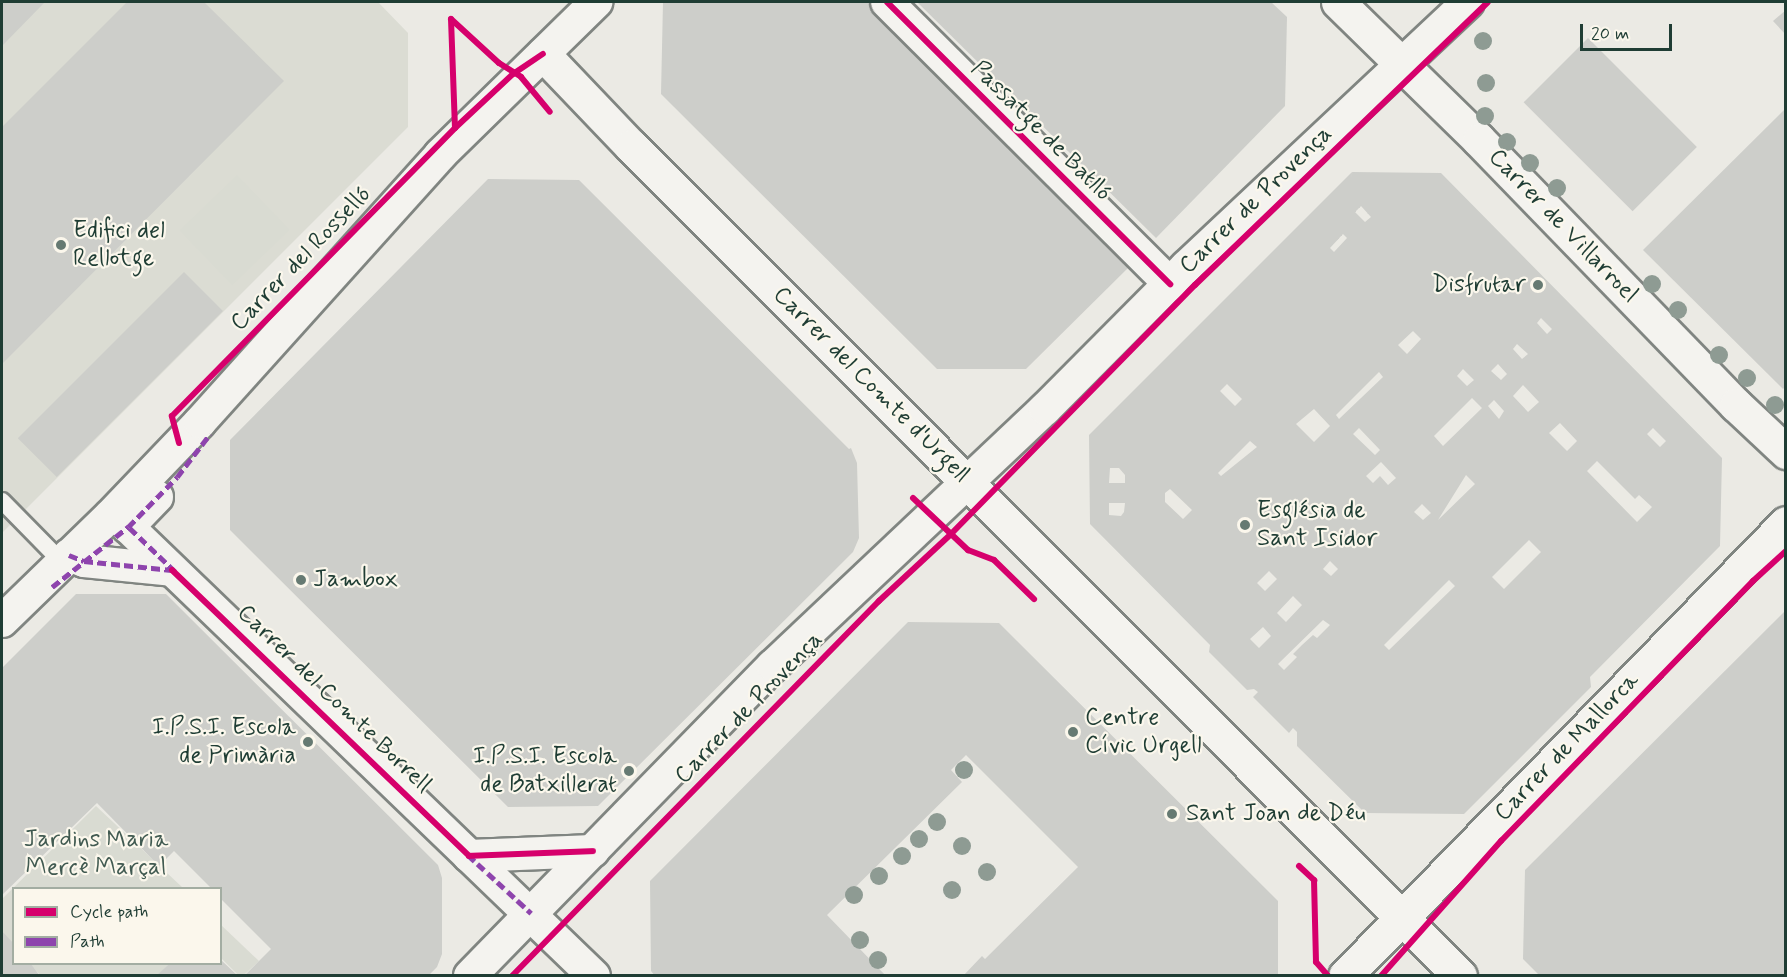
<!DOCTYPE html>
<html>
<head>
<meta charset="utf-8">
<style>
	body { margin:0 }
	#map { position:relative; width:1787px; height:977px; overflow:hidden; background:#ebeae4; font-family:Mynerve,sans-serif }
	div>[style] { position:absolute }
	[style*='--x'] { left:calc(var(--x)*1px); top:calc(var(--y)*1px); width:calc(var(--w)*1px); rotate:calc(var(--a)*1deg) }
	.built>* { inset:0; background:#dbdcd3 }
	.green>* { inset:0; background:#d9dbd2; transform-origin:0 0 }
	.building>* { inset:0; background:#cdceca; transform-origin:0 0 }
	.roads { filter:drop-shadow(2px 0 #808581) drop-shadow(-2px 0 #808581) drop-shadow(0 2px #808581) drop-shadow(0 -2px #808581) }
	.lane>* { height:16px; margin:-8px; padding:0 8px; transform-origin:8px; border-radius:8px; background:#f4f3ef }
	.street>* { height:32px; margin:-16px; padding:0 16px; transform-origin:16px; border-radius:16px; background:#f4f3ef }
	.secondary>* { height:33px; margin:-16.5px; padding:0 16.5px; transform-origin:16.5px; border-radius:16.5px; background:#f4f3ef }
	.primary>* { height:33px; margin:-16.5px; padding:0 16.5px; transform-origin:16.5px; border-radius:16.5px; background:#f4f3ef }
	.quiet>* { height:4.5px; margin-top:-2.25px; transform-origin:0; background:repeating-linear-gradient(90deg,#8e44ad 0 9px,transparent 0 13.5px) }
	.cycleway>* { height:6px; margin:-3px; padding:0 3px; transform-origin:3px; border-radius:3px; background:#d6006c }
	.trees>* { width:18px; height:18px; margin:-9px; border-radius:50%; background:#8e9b93 }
	.dots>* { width:16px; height:16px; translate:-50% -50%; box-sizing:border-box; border:3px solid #fbf7ec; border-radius:50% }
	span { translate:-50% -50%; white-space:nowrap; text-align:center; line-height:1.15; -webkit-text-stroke:4.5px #fbf7ec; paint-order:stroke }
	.street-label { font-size:24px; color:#1f3d34 }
	.poi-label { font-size:24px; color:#1f3d34 }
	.left { translate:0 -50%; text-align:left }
	.right { translate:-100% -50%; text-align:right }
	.park-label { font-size:24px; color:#415a51 }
	.frame { position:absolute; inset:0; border:3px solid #1f3d34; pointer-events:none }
	.legend { position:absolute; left:12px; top:887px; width:210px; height:78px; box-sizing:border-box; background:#fbf7ec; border:2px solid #a3ada2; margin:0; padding:8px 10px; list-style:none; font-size:18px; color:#1f3d34 }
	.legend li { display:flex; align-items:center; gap:12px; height:30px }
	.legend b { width:30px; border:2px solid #a3ada2 }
	.scale { position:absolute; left:1580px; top:24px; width:92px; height:27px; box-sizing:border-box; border:3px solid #1f3d34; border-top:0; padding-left:8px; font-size:18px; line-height:21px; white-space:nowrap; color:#1f3d34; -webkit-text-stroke:4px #fbf7ec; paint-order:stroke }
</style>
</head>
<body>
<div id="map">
	<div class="built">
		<div style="clip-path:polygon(2px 2px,378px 2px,408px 33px,408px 127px,2px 533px)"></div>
	</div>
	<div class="green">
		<div style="left:237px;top:175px;width:76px;height:80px;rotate:46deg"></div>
		<div style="clip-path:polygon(96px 806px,183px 888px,14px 888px,13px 945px,2px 931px,2px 899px)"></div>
		<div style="clip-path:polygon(220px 924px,259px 961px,244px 975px,238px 975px,221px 958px)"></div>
		<div style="clip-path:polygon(30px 964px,169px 964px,157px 976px,40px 975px)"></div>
	</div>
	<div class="building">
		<div style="clip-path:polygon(2px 2px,45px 2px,2px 46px)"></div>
		<div style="clip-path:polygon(127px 2px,204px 2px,284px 81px,2px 364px,2px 127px)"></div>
		<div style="clip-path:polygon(663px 2px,867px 2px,1130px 266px,1026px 369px,937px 369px,661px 94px)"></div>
		<div style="clip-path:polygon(917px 2px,1271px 2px,1287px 17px,1285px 106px,1156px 238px)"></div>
		<div style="clip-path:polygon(1786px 10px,1786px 35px,1773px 21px)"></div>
		<div style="left:1588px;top:38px;width:154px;height:91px;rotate:45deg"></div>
		<div style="clip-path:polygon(1786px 108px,1786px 386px,1783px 389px,1643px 250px)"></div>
		<div style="clip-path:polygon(evenodd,1352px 172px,1441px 173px,1722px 458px,1720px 546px,1590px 677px,1591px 687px,1464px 814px,1365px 813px,1297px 746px,1297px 732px,1293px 728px,1289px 733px,1253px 697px,1258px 692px,1254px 689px,1247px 690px,1209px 652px,1210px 645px,1090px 524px,1089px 435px,1352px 172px,1361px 206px,1371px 217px,1365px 222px,1355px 212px,1361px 206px,1352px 172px,1343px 234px,1347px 238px,1334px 252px,1330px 248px,1343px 234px,1352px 172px,1541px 318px,1552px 329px,1547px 334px,1537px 323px,1541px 318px,1352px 172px,1413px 331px,1421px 339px,1407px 354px,1398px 345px,1413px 331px,1352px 172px,1517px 344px,1528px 354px,1522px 359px,1513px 349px,1517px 344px,1352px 172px,1498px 364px,1507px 374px,1501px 380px,1491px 371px,1498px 364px,1352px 172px,1463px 369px,1474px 380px,1467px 386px,1457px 376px,1463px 369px,1352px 172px,1379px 372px,1383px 377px,1339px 419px,1336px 415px,1379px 372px,1352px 172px,1227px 384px,1242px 399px,1235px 406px,1220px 391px,1227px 384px,1352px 172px,1523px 385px,1539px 402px,1528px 412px,1513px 396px,1523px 385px,1352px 172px,1472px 398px,1482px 408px,1443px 446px,1434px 436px,1472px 398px,1352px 172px,1494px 400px,1504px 411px,1499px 419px,1488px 406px,1494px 400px,1352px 172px,1314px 409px,1330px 426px,1314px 442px,1296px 424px,1314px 409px,1352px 172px,1560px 423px,1577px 441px,1567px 451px,1549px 433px,1560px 423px,1352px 172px,1359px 428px,1380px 450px,1375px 455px,1353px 434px,1359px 428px,1352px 172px,1653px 428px,1666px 441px,1660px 447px,1647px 434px,1653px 428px,1352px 172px,1250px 441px,1257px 447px,1221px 476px,1218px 473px,1250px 441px,1352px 172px,1597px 461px,1635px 499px,1639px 495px,1652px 507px,1637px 522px,1587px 471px,1597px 461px,1352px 172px,1381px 462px,1396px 478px,1388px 485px,1380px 476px,1373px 483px,1366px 476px,1381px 462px,1352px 172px,1110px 468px,1119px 468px,1125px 475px,1125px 483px,1109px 483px,1110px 468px,1352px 172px,1466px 475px,1475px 484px,1438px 520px,1466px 475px,1352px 172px,1170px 489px,1192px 510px,1183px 519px,1165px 502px,1165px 493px,1170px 489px,1352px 172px,1109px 503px,1125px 503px,1124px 512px,1121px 516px,1109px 515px,1109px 503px,1352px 172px,1422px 504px,1431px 513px,1423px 520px,1414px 512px,1422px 504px,1352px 172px,1529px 540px,1541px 552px,1504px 589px,1492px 577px,1529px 540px,1352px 172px,1330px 561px,1338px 569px,1331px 576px,1323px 569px,1330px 561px,1352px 172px,1269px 571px,1277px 579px,1265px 591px,1257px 583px,1269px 571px,1352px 172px,1449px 580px,1455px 586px,1389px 650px,1384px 645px,1449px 580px,1352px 172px,1293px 596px,1302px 605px,1286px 622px,1277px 613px,1293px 596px,1352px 172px,1323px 620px,1330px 625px,1317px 638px,1313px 635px,1302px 645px,1293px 654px,1297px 657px,1284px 670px,1278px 664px,1323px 620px,1352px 172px,1263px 627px,1271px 636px,1259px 648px,1250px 639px,1263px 627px)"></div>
		<div style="clip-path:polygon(488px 179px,579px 180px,849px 449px,851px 448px,857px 463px,859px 538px,853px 552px,598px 806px,508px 807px,230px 530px,230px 440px)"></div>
		<div style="left:184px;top:272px;width:55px;height:235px;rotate:45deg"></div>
		<div style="clip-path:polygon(76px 594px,166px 594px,438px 865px,442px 878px,442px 954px,437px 967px,428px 976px,244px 976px,271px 949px,220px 898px,220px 888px,211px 888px,174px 851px,159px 866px,97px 803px,2px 895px,2px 668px)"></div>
		<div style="clip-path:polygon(1786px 610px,1786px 976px,1540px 976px,1523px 959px,1525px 870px)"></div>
		<div style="clip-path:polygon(908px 622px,999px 623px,1278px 901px,1278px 976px,963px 976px,982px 956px,985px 959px,1078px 867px,966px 755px,951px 770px,962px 782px,827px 915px,886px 976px,655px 976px,651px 971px,650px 881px)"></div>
		<div style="clip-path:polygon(2px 931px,14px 944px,14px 964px,31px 964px,40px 976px,2px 976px)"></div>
		<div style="clip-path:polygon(220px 959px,238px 976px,156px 976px,169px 964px,220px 964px)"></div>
	</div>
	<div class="roads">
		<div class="lane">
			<div style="--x:2;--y:501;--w:86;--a:45.5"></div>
		</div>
		<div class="street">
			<div style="--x:887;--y:2;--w:400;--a:44.9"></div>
			<div style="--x:157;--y:497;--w:42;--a:134"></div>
			<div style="--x:128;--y:527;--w:647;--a:43.94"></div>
			<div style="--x:69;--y:555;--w:16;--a:22"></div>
			<div style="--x:84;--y:561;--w:88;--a:5.8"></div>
			<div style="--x:2;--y:621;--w:151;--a:-44.2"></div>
			<div style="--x:110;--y:516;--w:130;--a:-46.2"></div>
			<div style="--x:200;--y:422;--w:359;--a:-48"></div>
			<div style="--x:440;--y:155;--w:219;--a:-44.4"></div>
			<div style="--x:469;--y:856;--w:124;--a:-2.3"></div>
			<div style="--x:470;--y:976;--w:433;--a:-45.7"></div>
			<div style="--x:773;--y:666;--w:374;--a:-43.4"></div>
			<div style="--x:1045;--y:409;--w:200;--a:-45.2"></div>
			<div style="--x:1186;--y:267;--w:387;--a:-43.2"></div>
		</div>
		<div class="secondary">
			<div style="--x:1338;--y:2;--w:197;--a:44.4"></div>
			<div style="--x:1479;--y:140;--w:369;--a:45.9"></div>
			<div style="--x:1736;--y:405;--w:69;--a:43.2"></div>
			<div style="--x:1345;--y:976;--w:632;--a:-45.77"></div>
		</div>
		<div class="primary">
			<div style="--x:543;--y:54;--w:127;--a:46.3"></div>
			<div style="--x:631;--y:146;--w:1173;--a:45.03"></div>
		</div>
	</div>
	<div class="quiet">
		<div style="--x:69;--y:555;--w:16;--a:22"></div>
		<div style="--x:84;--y:561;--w:88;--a:5.8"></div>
		<div style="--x:175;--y:572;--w:65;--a:-136.2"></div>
		<div style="--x:128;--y:527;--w:70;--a:-45.6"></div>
		<div style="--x:177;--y:477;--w:54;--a:-52.5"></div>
		<div style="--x:52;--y:587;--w:97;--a:-38.3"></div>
		<div style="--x:468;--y:855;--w:86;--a:42.6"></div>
	</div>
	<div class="cycleway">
		<div style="--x:887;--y:2;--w:400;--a:44.9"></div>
		<div style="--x:451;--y:19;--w:65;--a:42.5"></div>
		<div style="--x:499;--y:63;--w:26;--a:32"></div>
		<div style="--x:521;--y:77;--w:45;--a:50.4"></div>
		<div style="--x:451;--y:19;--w:109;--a:87.9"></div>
		<div style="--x:179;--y:443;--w:28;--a:-105"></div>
		<div style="--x:172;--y:416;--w:404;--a:-45.5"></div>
		<div style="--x:455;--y:128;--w:79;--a:-43"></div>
		<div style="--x:513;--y:74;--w:36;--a:-34"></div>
		<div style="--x:913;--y:498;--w:76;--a:43.4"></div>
		<div style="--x:968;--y:550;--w:28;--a:21"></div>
		<div style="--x:994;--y:560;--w:56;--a:44.3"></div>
		<div style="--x:172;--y:570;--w:412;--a:43.9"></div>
		<div style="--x:469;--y:856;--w:124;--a:-2.3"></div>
		<div style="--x:1299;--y:866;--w:21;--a:43"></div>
		<div style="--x:1314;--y:880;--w:82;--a:88.6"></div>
		<div style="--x:1316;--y:962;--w:18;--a:49"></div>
		<div style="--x:512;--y:976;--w:525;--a:-45.62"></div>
		<div style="--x:879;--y:601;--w:98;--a:-42.9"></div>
		<div style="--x:951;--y:534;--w:349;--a:-45.6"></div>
		<div style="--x:1195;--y:285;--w:407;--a:-44"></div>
		<div style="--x:1381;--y:976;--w:181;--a:-48.4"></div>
		<div style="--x:1501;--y:841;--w:362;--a:-45.9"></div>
		<div style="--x:1753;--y:581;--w:45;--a:-42.3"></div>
	</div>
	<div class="trees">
		<div style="left:1483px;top:41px"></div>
		<div style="left:1486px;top:83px"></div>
		<div style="left:1485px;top:116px"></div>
		<div style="left:1507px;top:142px"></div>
		<div style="left:1530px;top:163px"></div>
		<div style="left:1557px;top:188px"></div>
		<div style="left:1652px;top:284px"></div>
		<div style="left:1678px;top:310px"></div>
		<div style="left:1719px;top:355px"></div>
		<div style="left:1747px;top:378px"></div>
		<div style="left:1775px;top:405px"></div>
		<div style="left:964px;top:770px"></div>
		<div style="left:937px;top:822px"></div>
		<div style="left:919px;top:839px"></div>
		<div style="left:962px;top:846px"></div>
		<div style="left:902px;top:856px"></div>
		<div style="left:987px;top:872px"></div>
		<div style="left:879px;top:876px"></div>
		<div style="left:952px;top:890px"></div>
		<div style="left:854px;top:895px"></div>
		<div style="left:860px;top:940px"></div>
		<div style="left:878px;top:960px"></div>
	</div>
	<div class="dots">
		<div style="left:61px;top:245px;background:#667a72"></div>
		<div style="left:1538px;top:285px;background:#667a72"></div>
		<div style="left:1245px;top:525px;background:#667a72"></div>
		<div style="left:301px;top:580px;background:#667a72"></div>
		<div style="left:1073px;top:732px;background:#667a72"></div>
		<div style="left:308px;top:742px;background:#667a72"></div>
		<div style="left:629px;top:771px;background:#667a72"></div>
		<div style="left:1172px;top:814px;background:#667a72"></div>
	</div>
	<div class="street-label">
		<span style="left:1041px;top:131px;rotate:45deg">Passatge de Batlló</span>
		<span style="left:1256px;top:200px;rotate:-44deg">Carrer de Provença</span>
		<span style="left:1563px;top:226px;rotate:46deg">Carrer de Villarroel</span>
		<span style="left:301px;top:259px;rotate:-46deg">Carrer del Rosselló</span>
		<span style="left:871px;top:385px;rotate:45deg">Carrer del Comte d'Urgell</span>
		<span style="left:334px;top:699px;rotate:44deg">Carrer del Comte Borrell</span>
		<span style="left:749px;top:708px;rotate:-46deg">Carrer de Provença</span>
		<span style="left:1567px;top:747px;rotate:-46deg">Carrer de Mallorca</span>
	</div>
	<div class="poi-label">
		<span class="left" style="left:73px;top:245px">Edifici del<br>Rellotge</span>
		<span class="right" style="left:1526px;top:285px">Disfrutar</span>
		<span class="left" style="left:1257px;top:525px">Església de<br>Sant Isidor</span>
		<span class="left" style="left:313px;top:580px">Jambox</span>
		<span class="left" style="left:1085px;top:732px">Centre<br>Cívic Urgell</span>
		<span class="right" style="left:296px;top:742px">I.P.S.I. Escola<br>de Primària</span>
		<span class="right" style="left:617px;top:771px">I.P.S.I. Escola<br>de Batxillerat</span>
		<span class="left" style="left:1186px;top:814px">Sant Joan de Déu</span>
	</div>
	<div class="park-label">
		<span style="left:96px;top:854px">Jardins Maria<br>Mercè Marçal</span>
	</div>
	<div class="frame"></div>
	<ul class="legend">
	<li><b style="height:8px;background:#d6006c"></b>Cycle path</li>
	<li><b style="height:8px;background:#8e44ad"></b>Path</li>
	</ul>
	<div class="scale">20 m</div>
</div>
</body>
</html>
